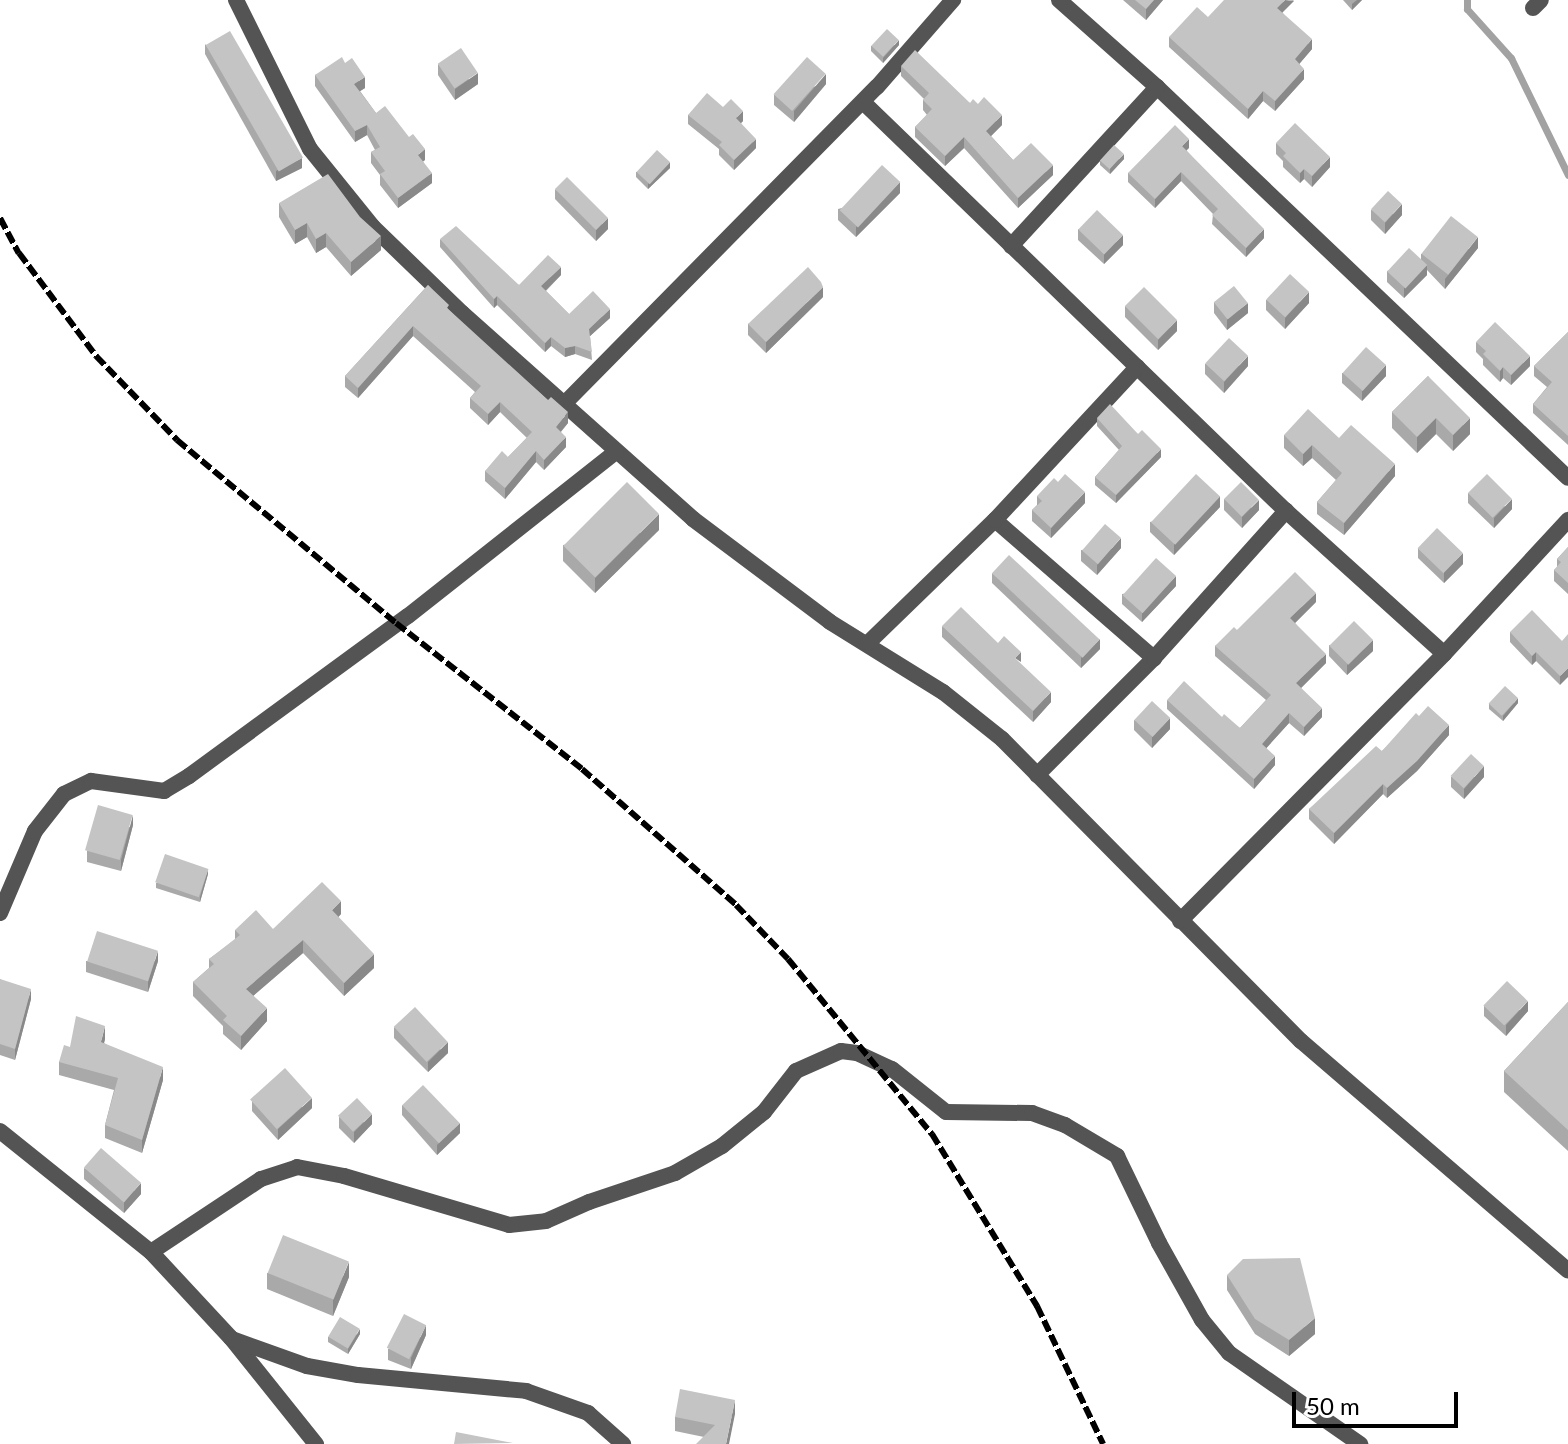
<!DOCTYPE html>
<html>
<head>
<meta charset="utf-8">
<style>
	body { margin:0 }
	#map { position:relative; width:1568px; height:1444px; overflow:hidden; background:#fff; font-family:Lato,sans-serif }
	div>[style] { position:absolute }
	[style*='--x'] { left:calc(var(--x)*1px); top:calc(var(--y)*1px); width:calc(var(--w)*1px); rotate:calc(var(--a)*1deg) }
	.stream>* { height:7px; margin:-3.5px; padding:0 3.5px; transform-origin:3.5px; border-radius:3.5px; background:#a2a2a2 }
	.street>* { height:16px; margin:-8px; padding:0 8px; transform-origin:8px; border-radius:8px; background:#545454 }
	.rail>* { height:6px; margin-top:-3px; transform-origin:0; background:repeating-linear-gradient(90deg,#000 0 12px,transparent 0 16px) }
	.wall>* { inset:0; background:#a9a9a9 }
	.shaded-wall>* { inset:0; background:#898989 }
	.building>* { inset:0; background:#c4c4c4; transform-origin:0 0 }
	span { translate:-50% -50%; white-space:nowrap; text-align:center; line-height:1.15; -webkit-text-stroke:8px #fff; paint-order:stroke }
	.scale { position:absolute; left:1292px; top:1392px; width:166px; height:36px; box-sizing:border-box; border:4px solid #000; border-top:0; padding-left:10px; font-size:24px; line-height:28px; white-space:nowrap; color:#000; -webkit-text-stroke:6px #fff; paint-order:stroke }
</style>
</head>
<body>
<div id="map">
	<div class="stream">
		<div style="--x:1467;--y:0;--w:9;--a:90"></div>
		<div style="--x:1467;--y:9;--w:66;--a:48.1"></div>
		<div style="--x:1511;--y:58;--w:130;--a:64"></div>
	</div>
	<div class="street">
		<div style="--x:236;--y:0;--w:166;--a:63.6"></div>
		<div style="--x:310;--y:149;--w:100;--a:51.1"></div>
		<div style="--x:373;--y:227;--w:124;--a:44"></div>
		<div style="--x:462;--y:313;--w:310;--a:41.7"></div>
		<div style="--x:693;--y:519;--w:171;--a:36.9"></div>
		<div style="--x:830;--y:622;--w:133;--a:31.8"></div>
		<div style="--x:943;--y:692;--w:75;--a:38.5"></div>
		<div style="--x:1002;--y:739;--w:425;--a:45.3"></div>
		<div style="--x:1301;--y:1041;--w:352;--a:40.7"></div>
		<div style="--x:1059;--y:0;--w:131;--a:41.6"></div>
		<div style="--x:1157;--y:87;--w:567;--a:43.57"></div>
		<div style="--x:1533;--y:8;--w:11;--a:-45"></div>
		<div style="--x:863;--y:102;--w:588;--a:44.04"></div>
		<div style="--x:1286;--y:511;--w:213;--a:42.1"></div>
		<div style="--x:1011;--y:246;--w:216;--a:-47.4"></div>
		<div style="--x:563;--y:405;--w:447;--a:-45.4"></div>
		<div style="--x:877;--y:87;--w:116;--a:-48.9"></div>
		<div style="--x:995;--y:520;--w:211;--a:41"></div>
		<div style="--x:868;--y:643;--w:177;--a:-44.1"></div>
		<div style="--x:995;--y:520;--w:209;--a:-47.1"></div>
		<div style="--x:1037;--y:775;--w:165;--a:-45"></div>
		<div style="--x:1154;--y:658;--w:198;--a:-48.1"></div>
		<div style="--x:0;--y:913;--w:89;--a:-66.9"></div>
		<div style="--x:35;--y:831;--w:47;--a:-51.9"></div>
		<div style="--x:64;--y:794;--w:30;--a:-26"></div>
		<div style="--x:91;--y:781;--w:74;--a:7.8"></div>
		<div style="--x:164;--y:791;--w:29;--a:-31"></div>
		<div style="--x:189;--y:776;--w:271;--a:-36.2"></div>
		<div style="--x:408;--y:616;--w:265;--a:-38.3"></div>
		<div style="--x:1180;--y:921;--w:375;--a:-45.3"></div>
		<div style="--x:1444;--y:654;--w:183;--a:-47.2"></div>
		<div style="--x:0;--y:1131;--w:193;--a:38.7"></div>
		<div style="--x:151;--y:1252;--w:117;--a:47.1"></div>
		<div style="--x:231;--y:1338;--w:136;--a:51.3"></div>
		<div style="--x:151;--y:1252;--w:132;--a:-33.6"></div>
		<div style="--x:261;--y:1179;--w:38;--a:-18"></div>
		<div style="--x:297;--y:1167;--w:48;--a:10.8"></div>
		<div style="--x:344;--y:1176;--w:172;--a:16.5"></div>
		<div style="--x:509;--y:1225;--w:37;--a:-6"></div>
		<div style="--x:546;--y:1221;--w:47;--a:-23.8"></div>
		<div style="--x:589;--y:1202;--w:91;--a:-18.6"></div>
		<div style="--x:675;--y:1173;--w:54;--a:-29.9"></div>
		<div style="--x:722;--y:1146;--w:54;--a:-39"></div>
		<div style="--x:764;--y:1112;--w:52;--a:-52"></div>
		<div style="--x:796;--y:1071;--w:49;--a:-24"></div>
		<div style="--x:841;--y:1051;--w:16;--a:7"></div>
		<div style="--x:857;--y:1053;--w:38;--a:25"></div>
		<div style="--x:892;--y:1069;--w:69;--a:38.5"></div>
		<div style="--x:946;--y:1112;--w:86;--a:0.7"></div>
		<div style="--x:1032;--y:1113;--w:35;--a:20"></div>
		<div style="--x:1065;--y:1125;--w:61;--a:30.8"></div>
		<div style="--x:1117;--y:1156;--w:97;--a:64.2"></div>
		<div style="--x:1159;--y:1243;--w:88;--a:60.8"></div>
		<div style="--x:1202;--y:1320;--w:43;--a:50.7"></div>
		<div style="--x:1229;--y:1353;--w:160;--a:34.8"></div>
		<div style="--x:232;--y:1339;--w:80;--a:19.8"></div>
		<div style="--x:307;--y:1366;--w:52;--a:10"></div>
		<div style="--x:358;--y:1375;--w:169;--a:5.4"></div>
		<div style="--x:526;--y:1391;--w:66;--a:19.5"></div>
		<div style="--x:588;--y:1413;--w:47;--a:41.5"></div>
	</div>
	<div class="rail">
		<div style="--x:0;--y:218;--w:40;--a:62"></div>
		<div style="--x:19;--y:253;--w:129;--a:53.2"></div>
		<div style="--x:96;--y:356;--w:117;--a:46"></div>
		<div style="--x:177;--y:440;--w:285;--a:39.9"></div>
		<div style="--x:396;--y:623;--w:236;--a:38.1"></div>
		<div style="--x:582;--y:769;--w:205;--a:41.4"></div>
		<div style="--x:736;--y:905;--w:75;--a:46.1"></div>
		<div style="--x:788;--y:959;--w:227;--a:50.6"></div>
		<div style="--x:932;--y:1134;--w:202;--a:58.6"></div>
		<div style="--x:1037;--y:1306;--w:153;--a:64.4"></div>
	</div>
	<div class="wall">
		<div style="clip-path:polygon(1123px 0,1163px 0,1146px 20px)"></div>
		<div style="clip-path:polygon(1294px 0,1282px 12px,1312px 49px,1299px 64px,1304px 79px,1275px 111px,1263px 101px,1248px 119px,1169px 47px,1169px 37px,1208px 17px)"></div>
		<div style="clip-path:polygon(1343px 0,1362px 0,1352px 10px)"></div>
		<div style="clip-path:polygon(205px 44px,302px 168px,276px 181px,205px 54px)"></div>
		<div style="clip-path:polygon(899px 45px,883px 63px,871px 51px,871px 46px)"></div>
		<div style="clip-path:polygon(345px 63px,365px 88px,360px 91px,376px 113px,425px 160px,423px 161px,432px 183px,398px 208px,380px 185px,380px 175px,371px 163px,371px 152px,375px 150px,367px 135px,355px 142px,315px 86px,315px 75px)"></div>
		<div style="clip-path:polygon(438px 64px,478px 84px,455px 100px,438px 75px)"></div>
		<div style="clip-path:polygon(901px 66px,970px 103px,1002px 125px,991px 136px,1013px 160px,1053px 175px,1018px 208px,964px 148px,945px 166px,915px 137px,915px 127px,927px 115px,923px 110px,923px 100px,924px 99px,901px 76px)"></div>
		<div style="clip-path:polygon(826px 84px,794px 122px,774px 105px,774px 95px)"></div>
		<div style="clip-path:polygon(723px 107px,743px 121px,741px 123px,756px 148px,734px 170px,719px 155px,719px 149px,688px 124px,688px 115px)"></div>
		<div style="clip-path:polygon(1276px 143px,1330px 167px,1312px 187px,1304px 179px,1300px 183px,1283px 167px,1283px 161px,1276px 154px)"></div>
		<div style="clip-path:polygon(1189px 148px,1186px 150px,1264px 238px,1246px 257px,1212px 224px,1213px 214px,1181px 181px,1155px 208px,1128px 182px,1128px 173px)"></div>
		<div style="clip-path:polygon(1124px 159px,1110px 174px,1100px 165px,1100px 160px)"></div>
		<div style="clip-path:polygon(670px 168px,648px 189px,636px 177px,636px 172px)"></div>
		<div style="clip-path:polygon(555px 189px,608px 229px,596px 241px,555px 199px)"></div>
		<div style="clip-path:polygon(900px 193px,856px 237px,838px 220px,838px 209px)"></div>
		<div style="clip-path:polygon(279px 203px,381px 250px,351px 276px,326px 247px,316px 253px,307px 237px,295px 244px,279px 217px)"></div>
		<div style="clip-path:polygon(1371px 210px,1402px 215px,1385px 234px,1371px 220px)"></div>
		<div style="clip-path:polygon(1078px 229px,1123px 245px,1104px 264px,1078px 240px)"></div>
		<div style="clip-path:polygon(440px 239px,519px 285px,561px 275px,546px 291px,569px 314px,610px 318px,590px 336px,592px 360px,575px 354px,565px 357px,551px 346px,545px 352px,497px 305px,494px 308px,440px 247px)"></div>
		<div style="clip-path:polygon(1478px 248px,1445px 289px,1427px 270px,1427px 275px,1404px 298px,1387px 282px,1387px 271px,1421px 260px,1421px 254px)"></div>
		<div style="clip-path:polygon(428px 285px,449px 310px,568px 423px,561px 432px,566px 447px,544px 470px,536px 462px,505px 499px,485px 481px,485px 471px,508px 457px,527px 438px,500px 412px,488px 425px,470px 408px,470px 398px,475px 392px,413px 336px,358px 398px,345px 387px,345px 376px)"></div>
		<div style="clip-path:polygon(823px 297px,766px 353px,748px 335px,748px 324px)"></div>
		<div style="clip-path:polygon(1266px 300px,1309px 303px,1285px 329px,1266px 310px)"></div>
		<div style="clip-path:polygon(1214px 302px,1248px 313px,1227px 330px,1214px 313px)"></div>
		<div style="clip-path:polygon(1125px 306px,1177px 331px,1158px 350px,1125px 317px)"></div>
		<div style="clip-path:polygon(1568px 332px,1568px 445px,1533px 413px,1533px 404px,1547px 387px,1534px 376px,1534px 366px)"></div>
		<div style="clip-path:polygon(1476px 342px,1530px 366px,1511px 385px,1503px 378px,1500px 382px,1483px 365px,1483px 359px,1476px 352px)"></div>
		<div style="clip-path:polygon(1205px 364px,1248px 366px,1224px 393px,1205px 374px)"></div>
		<div style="clip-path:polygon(1342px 373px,1386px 376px,1362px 401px,1342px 383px)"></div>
		<div style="clip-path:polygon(1428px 376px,1470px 434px,1453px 451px,1436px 434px,1417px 453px,1392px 428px,1392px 412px)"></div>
		<div style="clip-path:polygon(1097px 418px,1138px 434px,1161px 457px,1116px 503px,1095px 485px,1095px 477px,1119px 450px,1097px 426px)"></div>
		<div style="clip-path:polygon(1284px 435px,1339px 438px,1395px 476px,1344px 535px,1317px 514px,1317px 502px,1336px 480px,1312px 458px,1303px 466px,1284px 448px)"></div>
		<div style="clip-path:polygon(1468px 493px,1512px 509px,1494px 528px,1468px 503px)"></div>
		<div style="clip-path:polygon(1037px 496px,1085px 503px,1051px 538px,1032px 521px,1032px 510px,1037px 505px)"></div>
		<div style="clip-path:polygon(1224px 499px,1259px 510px,1242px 528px,1224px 510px)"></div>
		<div style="clip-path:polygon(1220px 507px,1174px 555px,1150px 532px,1150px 522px)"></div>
		<div style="clip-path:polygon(659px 530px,595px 593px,563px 561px,563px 545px)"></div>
		<div style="clip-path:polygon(1568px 547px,1568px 594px,1554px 581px,1554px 570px,1557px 567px,1557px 559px)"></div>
		<div style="clip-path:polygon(1121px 548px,1097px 575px,1081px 561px,1081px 550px)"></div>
		<div style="clip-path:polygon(1418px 548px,1463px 564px,1444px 583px,1418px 558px)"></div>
		<div style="clip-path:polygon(992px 573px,1100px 649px,1081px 668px,992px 583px)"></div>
		<div style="clip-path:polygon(1176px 586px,1142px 622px,1122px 604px,1122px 594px)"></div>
		<div style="clip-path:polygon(1316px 602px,1295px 623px,1326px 663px,1301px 688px,1322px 717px,1304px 736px,1289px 723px,1266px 748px,1275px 765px,1254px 789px,1167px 709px,1167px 700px,1222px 717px,1240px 728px,1266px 700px,1215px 656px,1215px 646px,1237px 630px)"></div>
		<div style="clip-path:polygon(942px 626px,1051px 702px,1033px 722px,942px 637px)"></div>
		<div style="clip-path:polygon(1510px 632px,1562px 641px,1560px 685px,1536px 661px,1532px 665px,1510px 642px)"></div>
		<div style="clip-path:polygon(1329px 645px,1373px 651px,1347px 675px,1329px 656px)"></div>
		<div style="clip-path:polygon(1518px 703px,1503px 721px,1489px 709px,1489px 704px)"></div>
		<div style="clip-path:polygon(1419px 716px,1449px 735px,1417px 771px,1387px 798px,1383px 794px,1334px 844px,1309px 819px,1309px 809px,1382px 751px)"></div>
		<div style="clip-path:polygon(1134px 720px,1170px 729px,1152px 748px,1134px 730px)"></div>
		<div style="clip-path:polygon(1451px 777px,1484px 777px,1464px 799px,1451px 787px)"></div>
		<div style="clip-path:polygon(133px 825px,121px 871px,87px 862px,87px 851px)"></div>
		<div style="clip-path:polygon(208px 874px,200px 902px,156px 888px,156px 883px)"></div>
		<div style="clip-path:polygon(341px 914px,338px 917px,374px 968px,344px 996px,303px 953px,253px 996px,267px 1021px,241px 1050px,223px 1034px,223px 1026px,193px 996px,193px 982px,209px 968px,209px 959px,235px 940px,235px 930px,273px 929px)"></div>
		<div style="clip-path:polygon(86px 961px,158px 961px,148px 992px,86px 972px)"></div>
		<div style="clip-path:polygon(0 979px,31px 999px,15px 1060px,0 1055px)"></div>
		<div style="clip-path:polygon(1568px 1002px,1568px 1151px,1504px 1092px,1504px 1071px)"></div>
		<div style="clip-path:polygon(1484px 1006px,1528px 1011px,1506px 1036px,1484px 1016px)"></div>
		<div style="clip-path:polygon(394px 1027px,448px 1053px,428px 1072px,394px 1038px)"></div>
		<div style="clip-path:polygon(105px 1039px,104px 1043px,163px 1080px,142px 1153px,105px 1138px,105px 1125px,114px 1090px,59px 1075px,59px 1062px,70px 1047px)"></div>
		<div style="clip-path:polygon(252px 1101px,312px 1108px,278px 1140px,252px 1111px)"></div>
		<div style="clip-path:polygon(402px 1105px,460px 1133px,437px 1155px,402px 1115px)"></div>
		<div style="clip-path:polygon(339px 1117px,372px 1124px,354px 1143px,339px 1128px)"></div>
		<div style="clip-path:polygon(84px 1168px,141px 1194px,124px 1213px,84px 1179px)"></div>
		<div style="clip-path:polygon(267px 1273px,349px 1277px,333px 1316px,267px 1289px)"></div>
		<div style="clip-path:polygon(1227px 1275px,1315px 1334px,1289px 1356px,1255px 1334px,1227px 1290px)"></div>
		<div style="clip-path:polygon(360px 1334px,348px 1354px,328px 1342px,328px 1337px)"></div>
		<div style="clip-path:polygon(426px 1335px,411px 1369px,388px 1360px,388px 1349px)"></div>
		<div style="clip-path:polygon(735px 1414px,704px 1437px,675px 1431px,675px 1417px)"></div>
	</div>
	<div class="shaded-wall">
		<div style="clip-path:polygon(1154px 0,1163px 0,1146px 20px,1146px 9px)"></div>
		<div style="clip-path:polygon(1285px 0,1294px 1px,1277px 18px,1277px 8px)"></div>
		<div style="clip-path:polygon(1357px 0,1362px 0,1352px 10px,1352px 4px)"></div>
		<div style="clip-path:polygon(1312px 39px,1312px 49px,1295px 69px,1295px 59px)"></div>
		<div style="clip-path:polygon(899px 40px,899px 45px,883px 63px,883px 58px)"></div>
		<div style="clip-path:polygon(1304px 69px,1304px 79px,1275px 111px,1275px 101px)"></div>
		<div style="clip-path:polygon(478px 73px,478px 84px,455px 100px,455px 89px)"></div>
		<div style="clip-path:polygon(826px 74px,826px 84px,794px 122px,794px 111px)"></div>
		<div style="clip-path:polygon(365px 77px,365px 88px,354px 95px,354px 84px)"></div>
		<div style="clip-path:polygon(1263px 91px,1263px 101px,1248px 119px,1248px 109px)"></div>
		<div style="clip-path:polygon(743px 111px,743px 121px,736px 128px,736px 118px)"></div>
		<div style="clip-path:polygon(1002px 115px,1002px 125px,986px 141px,986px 131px)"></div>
		<div style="clip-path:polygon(367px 125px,367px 135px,355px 142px,355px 131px)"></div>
		<div style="clip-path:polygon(964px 137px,964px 148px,945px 166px,945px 156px)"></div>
		<div style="clip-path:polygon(756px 139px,756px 148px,734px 170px,734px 160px)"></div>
		<div style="clip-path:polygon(1189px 139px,1189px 148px,1182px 155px,1182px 146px)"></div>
		<div style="clip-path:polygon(425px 149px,425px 160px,418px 165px,418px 155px)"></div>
		<div style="clip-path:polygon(1124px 154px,1124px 159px,1110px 174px,1110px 168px)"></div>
		<div style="clip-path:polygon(1330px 157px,1330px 167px,1312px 187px,1312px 176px)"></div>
		<div style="clip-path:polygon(302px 158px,302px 168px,276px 181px,276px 171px)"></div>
		<div style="clip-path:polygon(670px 162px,670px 168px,648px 189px,648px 184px)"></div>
		<div style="clip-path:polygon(1053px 165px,1053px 175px,1018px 208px,1018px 198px)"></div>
		<div style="clip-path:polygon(1304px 169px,1304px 179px,1300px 183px,1300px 173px)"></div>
		<div style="clip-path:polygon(1181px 172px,1181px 181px,1155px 208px,1155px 199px)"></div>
		<div style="clip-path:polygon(432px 173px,432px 183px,398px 208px,398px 198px)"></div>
		<div style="clip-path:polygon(900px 182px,900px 193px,856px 237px,856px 227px)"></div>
		<div style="clip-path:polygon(1402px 204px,1402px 215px,1385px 234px,1385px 223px)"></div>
		<div style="clip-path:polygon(608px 218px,608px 229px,596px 241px,596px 230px)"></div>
		<div style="clip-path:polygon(307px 223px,307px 237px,295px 244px,295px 230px)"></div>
		<div style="clip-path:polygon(1264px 229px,1264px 238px,1246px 257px,1246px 248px)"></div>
		<div style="clip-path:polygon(326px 233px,326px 247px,316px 253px,316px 239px)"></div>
		<div style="clip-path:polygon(1123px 235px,1123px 245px,1104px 264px,1104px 254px)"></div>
		<div style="clip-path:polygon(381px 236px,381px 250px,351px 276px,351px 262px)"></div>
		<div style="clip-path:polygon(1478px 237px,1478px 248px,1445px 289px,1445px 279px)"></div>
		<div style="clip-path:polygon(1427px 265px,1427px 275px,1404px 298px,1404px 288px)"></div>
		<div style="clip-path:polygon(561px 267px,561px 275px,541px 295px,541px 286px)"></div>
		<div style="clip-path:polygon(823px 287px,823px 297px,766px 353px,766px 342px)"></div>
		<div style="clip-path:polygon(1309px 292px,1309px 303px,1285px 329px,1285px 318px)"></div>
		<div style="clip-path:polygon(497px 296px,497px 305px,494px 308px,494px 299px)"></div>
		<div style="clip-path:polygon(1248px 303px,1248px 313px,1227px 330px,1227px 319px)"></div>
		<div style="clip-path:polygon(610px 309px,610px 318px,589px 337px,589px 329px)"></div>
		<div style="clip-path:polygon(1177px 320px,1177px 331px,1158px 350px,1158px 340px)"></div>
		<div style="clip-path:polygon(413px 326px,413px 336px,358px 398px,358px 388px)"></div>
		<div style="clip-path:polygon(551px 337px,551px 346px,545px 352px,545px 343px)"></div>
		<div style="clip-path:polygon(575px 346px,575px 354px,565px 357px,565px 348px)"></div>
		<div style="clip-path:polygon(1248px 356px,1248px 366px,1224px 393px,1224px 382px)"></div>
		<div style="clip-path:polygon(1530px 356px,1530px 366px,1511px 385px,1511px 375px)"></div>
		<div style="clip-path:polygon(1386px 365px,1386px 376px,1362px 401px,1362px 391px)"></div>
		<div style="clip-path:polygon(1503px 367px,1503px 378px,1500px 382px,1500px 371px)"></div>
		<div style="clip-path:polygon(500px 402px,500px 412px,488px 425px,488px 414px)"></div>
		<div style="clip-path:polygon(568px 412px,568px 423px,556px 437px,556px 427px)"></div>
		<div style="clip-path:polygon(1436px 418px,1436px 434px,1417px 453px,1417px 437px)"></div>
		<div style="clip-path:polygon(1470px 418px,1470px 434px,1453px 451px,1453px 435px)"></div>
		<div style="clip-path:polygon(566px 437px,566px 447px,544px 470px,544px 460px)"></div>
		<div style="clip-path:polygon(1312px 445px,1312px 458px,1303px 466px,1303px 454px)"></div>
		<div style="clip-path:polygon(1161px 449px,1161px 457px,1116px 503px,1116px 495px)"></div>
		<div style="clip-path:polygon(536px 451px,536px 462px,505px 499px,505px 488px)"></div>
		<div style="clip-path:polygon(1395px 464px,1395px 476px,1344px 535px,1344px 523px)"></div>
		<div style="clip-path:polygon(1085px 492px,1085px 503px,1051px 538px,1051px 528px)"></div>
		<div style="clip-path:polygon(1220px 496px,1220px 507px,1174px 555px,1174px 544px)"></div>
		<div style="clip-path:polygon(1512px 499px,1512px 509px,1494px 528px,1494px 518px)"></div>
		<div style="clip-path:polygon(1259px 500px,1259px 510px,1242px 528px,1242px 517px)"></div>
		<div style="clip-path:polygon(659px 514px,659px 530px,595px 593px,595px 578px)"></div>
		<div style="clip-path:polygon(1121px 538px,1121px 548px,1097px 575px,1097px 565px)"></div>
		<div style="clip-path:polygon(1463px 553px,1463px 564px,1444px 583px,1444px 572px)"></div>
		<div style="clip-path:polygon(1176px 576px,1176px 586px,1142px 622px,1142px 612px)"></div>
		<div style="clip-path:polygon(1316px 593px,1316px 602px,1290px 628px,1290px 618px)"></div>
		<div style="clip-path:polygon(1100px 639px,1100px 649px,1081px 668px,1081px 658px)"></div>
		<div style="clip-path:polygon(1373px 640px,1373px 651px,1347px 675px,1347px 665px)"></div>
		<div style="clip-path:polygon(1021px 652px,1021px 662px,1015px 658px)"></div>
		<div style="clip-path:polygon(1536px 652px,1536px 661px,1532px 665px,1532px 656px)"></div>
		<div style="clip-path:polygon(1326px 654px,1326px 663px,1296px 693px,1296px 683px)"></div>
		<div style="clip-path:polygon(1568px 668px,1568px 677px,1560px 685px,1560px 676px)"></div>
		<div style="clip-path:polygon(1051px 692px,1051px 702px,1033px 722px,1033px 711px)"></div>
		<div style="clip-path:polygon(1518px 698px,1518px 703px,1503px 721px,1503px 716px)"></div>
		<div style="clip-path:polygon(1322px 708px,1322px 717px,1304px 736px,1304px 727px)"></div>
		<div style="clip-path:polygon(1289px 713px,1289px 723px,1262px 753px,1262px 744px)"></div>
		<div style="clip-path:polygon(1170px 718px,1170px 729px,1152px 748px,1152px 737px)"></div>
		<div style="clip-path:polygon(1449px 725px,1449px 735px,1417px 771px,1387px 798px,1387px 788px)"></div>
		<div style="clip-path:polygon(1275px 756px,1275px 765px,1254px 789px,1254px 779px)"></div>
		<div style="clip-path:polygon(1484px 766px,1484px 777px,1464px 799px,1464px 789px)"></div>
		<div style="clip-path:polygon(1383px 784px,1383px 794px,1334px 844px,1334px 833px)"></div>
		<div style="clip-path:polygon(133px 815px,133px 825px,121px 871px,121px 860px)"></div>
		<div style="clip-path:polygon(208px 869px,208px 874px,200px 902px,200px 897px)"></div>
		<div style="clip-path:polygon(341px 901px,341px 914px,332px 924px,332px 910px)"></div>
		<div style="clip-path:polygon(303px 940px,303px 953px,246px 1002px,246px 989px)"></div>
		<div style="clip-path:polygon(158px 951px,158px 961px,148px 992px,148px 982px)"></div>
		<div style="clip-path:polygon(374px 954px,374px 968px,344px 996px,344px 983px)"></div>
		<div style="clip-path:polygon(31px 989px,31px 999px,15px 1060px,15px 1049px)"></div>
		<div style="clip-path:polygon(1528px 1001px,1528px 1011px,1506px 1036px,1506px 1025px)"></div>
		<div style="clip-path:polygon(267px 1008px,267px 1021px,241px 1050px,241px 1036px)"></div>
		<div style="clip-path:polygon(105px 1026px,105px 1039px,101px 1055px,101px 1042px)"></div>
		<div style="clip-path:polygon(448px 1042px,448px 1053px,428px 1072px,428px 1062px)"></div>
		<div style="clip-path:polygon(163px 1067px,163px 1080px,142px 1153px,142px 1140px)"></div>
		<div style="clip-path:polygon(312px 1098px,312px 1108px,278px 1140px,278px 1129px)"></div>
		<div style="clip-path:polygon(372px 1114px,372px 1124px,354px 1143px,354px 1132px)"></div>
		<div style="clip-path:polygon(460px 1123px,460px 1133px,437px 1155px,437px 1145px)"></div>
		<div style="clip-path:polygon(141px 1183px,141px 1194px,124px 1213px,124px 1202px)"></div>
		<div style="clip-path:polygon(349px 1262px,349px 1277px,333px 1316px,333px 1300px)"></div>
		<div style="clip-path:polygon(1315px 1318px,1315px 1334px,1289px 1356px,1289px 1340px)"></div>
		<div style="clip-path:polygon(426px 1325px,426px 1335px,411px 1369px,411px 1358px)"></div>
		<div style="clip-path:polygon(360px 1329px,360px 1334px,348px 1354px,348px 1349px)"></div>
		<div style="clip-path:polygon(735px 1400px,735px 1414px,729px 1444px,726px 1444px)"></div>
	</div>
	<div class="building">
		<div style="clip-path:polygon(1135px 0,1154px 0,1146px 9px)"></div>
		<div style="clip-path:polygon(1224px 0,1285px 0,1277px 8px,1312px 39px,1295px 59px,1304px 69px,1275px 101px,1263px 91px,1248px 109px,1169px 37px,1197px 7px,1208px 17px)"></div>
		<div style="left:887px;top:29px;width:16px;height:23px;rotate:43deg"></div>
		<div style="left:230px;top:31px;width:146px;height:28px;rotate:60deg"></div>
		<div style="left:461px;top:48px;width:30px;height:28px;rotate:56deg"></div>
		<div style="clip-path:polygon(915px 50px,970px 103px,973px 99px,978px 104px,984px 97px,1002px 115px,986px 131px,1013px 160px,1031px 143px,1053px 165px,1018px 198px,964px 137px,945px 156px,915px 127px,932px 109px,923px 100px,929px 93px,901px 66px)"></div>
		<div style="clip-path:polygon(342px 57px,345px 63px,352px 58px,365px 77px,354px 84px,376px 113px,385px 106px,409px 137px,413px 134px,425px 149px,418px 155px,432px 173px,398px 198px,380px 174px,385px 171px,371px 152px,380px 147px,367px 125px,355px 131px,315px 75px)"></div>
		<div style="left:807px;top:57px;width:25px;height:50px;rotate:42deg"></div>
		<div style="clip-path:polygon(707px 93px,723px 107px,731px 99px,743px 111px,736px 118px,756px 139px,734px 160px,719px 145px,722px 142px,688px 115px)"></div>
		<div style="clip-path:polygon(1295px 123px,1330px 157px,1312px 176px,1304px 169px,1300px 173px,1283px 156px,1286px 153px,1276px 143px)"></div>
		<div style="clip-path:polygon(1175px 125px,1189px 139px,1182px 146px,1264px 229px,1246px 248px,1212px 215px,1218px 209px,1181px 172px,1155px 199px,1128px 173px)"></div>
		<div style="left:1114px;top:145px;width:13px;height:21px;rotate:42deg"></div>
		<div style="left:657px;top:150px;width:18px;height:30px;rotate:43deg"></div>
		<div style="left:882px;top:165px;width:25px;height:62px;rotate:43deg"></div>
		<div style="clip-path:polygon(328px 174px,360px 217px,381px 236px,351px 262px,326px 233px,316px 239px,307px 223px,295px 230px,279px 203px)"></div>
		<div style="left:567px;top:177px;width:58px;height:17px;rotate:45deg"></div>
		<div style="left:1388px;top:191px;width:19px;height:25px;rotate:43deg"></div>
		<div style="left:1097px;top:210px;width:36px;height:27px;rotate:44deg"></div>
		<div style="left:1451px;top:216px;width:34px;height:48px;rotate:38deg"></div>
		<div style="clip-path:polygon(456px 226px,519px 285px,548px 255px,561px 267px,541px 286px,569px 314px,593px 291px,610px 309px,589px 329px,592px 352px,575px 346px,565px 348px,551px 337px,545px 343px,497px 296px,494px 299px,440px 239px)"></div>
		<div style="left:1409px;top:248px;width:25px;height:32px;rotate:43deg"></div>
		<div style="clip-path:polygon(808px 267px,821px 282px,823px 287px,766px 342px,748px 324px)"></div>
		<div style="left:1290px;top:274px;width:26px;height:35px;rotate:43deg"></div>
		<div style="clip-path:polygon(428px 285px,449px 305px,447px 308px,548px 400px,551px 397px,568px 412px,556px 427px,566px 437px,544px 460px,536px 451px,505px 488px,485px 471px,502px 451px,508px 457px,532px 432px,500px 402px,488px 414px,470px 398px,481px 386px,413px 326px,358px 388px,345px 376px)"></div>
		<div style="left:1234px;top:286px;width:22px;height:26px;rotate:51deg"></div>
		<div style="left:1144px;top:287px;width:47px;height:27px;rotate:45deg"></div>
		<div style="clip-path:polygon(1495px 322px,1530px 356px,1511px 375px,1503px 367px,1500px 371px,1483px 354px,1486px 351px,1476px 342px)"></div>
		<div style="clip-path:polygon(1568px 332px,1568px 436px,1533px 404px,1552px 382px,1534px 366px)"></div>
		<div style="left:1229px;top:338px;width:26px;height:35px;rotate:43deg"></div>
		<div style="left:1366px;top:347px;width:27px;height:35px;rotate:42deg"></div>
		<div style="clip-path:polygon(1428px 376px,1470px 418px,1453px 435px,1436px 418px,1417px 437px,1392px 412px)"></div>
		<div style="clip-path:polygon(1110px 404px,1138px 434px,1142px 430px,1161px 449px,1116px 495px,1095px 477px,1122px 446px,1097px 418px)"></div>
		<div style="clip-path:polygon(1308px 409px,1339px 438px,1351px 425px,1395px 464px,1344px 523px,1317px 502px,1342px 473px,1312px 445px,1303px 454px,1284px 435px)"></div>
		<div style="clip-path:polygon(1065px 474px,1085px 492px,1051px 528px,1032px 510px,1042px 501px,1037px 496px,1054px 478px,1058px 482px)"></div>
		<div style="left:1196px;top:474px;width:33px;height:66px;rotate:43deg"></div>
		<div style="left:1487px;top:474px;width:35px;height:27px;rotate:45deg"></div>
		<div style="left:627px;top:482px;width:45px;height:90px;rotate:45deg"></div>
		<div style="left:1241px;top:482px;width:25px;height:24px;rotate:45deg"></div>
		<div style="left:1105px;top:524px;width:21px;height:35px;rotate:41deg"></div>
		<div style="left:1437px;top:528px;width:36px;height:28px;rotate:44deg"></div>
		<div style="clip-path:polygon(1568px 547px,1568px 583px,1554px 570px,1561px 562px,1557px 559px)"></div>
		<div style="left:1009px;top:555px;width:124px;height:25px;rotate:43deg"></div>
		<div style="left:1156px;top:558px;width:27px;height:50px;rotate:42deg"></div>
		<div style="clip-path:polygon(1295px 572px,1316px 593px,1290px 618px,1326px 654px,1296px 683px,1322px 708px,1304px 727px,1289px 713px,1262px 744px,1275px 756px,1254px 779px,1167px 700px,1184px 681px,1222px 717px,1224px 714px,1240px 728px,1271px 695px,1215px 646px,1234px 627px,1237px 630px)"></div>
		<div style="clip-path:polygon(961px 607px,998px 643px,1004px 636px,1021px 652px,1015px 658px,1051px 692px,1033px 711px,942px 626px)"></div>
		<div style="clip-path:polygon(1532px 610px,1562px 641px,1568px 634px,1568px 668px,1560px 676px,1536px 652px,1532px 656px,1510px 632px)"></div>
		<div style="left:1354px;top:621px;width:27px;height:35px;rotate:45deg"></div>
		<div style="left:1505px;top:686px;width:18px;height:24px;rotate:43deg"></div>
		<div style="left:1152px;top:701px;width:25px;height:26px;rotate:43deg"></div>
		<div style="clip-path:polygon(1428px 706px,1449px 725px,1417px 761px,1387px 788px,1383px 784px,1334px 833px,1309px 809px,1376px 746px,1382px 751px,1416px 713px,1419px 716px)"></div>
		<div style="left:1471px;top:754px;width:18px;height:30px;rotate:43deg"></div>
		<div style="left:98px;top:805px;width:36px;height:47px;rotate:16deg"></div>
		<div style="left:165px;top:854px;width:46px;height:30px;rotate:19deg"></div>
		<div style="clip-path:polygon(322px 882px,341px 901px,332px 910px,374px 954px,344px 983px,303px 940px,246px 989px,267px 1008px,241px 1036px,223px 1020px,227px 1016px,193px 982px,214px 964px,209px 959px,240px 935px,235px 930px,256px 910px,273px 929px)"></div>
		<div style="left:97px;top:931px;width:64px;height:32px;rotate:18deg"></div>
		<div style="clip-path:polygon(0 979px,31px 989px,15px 1049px,0 1044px)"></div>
		<div style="left:1507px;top:981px;width:29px;height:34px;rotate:44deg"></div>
		<div style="clip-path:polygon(1568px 1002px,1568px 1130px,1504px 1071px)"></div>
		<div style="left:415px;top:1007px;width:48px;height:29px;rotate:47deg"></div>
		<div style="clip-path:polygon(76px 1016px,105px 1026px,101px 1042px,163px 1067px,142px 1140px,105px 1125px,118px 1078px,59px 1062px,64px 1045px,70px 1047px)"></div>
		<div style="left:285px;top:1068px;width:40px;height:47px;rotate:48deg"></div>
		<div style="left:423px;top:1085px;width:53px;height:29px;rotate:46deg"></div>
		<div style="left:357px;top:1098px;width:22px;height:26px;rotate:47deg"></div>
		<div style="left:101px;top:1148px;width:53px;height:26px;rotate:41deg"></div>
		<div style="left:283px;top:1235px;width:71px;height:41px;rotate:22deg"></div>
		<div style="clip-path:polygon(1300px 1258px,1315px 1318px,1289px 1340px,1255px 1319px,1227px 1275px,1243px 1259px)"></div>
		<div style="left:404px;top:1314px;width:25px;height:38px;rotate:27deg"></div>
		<div style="left:340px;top:1317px;width:23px;height:23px;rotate:31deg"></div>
		<div style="clip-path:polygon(680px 1389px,735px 1400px,726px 1444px,696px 1444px,715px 1425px,675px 1417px)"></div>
		<div style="clip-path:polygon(456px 1432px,513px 1443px,454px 1444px)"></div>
	</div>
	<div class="scale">50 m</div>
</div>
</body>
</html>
